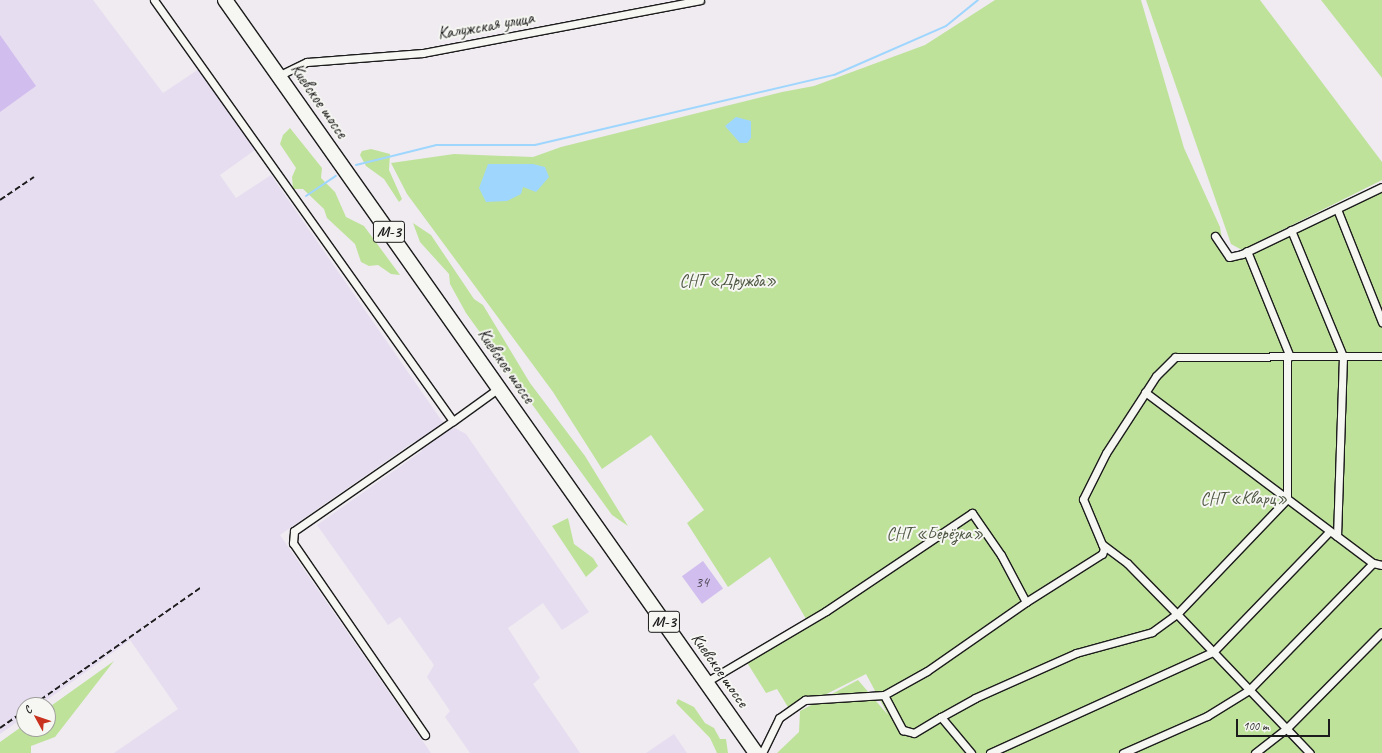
<!DOCTYPE html>
<html>
<head>
<meta charset="utf-8">
<style>
	body { margin:0 }
	#map { position:relative; width:1382px; height:753px; overflow:hidden; background:#efebf1; font-family:Caveat,sans-serif }
	div>[style] { position:absolute }
	[style*='--x'] { left:calc(var(--x)*1px); top:calc(var(--y)*1px); width:calc(var(--w)*1px); rotate:calc(var(--a)*1deg) }
	.built>* { inset:0; background:#e6ddf0 }
	.green>* { inset:0; background:#bfe29b }
	.water>* { inset:0; background:#9fd6fe }
	.stream>* { height:2px; margin:-1px; padding:0 1px; transform-origin:1px; border-radius:1px; background:#9fd6fe }
	.building>* { inset:0; background:#d1bdee; transform-origin:0 0 }
	.roads { filter:drop-shadow(1px 0 #1c1c1c) drop-shadow(-1px 0 #1c1c1c) drop-shadow(0 1px #1c1c1c) drop-shadow(0 -1px #1c1c1c) }
	.street>* { height:7px; margin:-3.5px; padding:0 3.5px; transform-origin:3.5px; border-radius:3.5px; background:#f6f6f2 }
	.highway>* { height:14px; margin:-7px; padding:0 7px; transform-origin:7px; border-radius:7px; background:#f6f6f2 }
	.rail>* { height:2px; margin-top:-1px; transform-origin:0; background:repeating-linear-gradient(90deg,#1c1c1c 0 6px,transparent 0 9px) }
	span { translate:-50% -50%; white-space:nowrap; text-align:center; line-height:1.15; -webkit-text-stroke:4px #f6f6f2; paint-order:stroke }
	.number-label { font-size:15px; color:#494450 }
	.number-label span { -webkit-text-stroke-width:0 }
	.shield-label span { padding:1px 3px; background:#f6f6f2; border:1px solid; border-radius:3px; -webkit-text-stroke-width:0 }
	.shield-label { font-size:16px; color:#1c1c1c; font-weight:700 }
	.street-label { font-size:17px; color:#1c1c1c }
	.park-label { font-size:17px; color:#4d5742 }
	.north { position:absolute; left:16px; top:697px; width:40px; height:40px; box-sizing:border-box; background:#f6f6f2; border:1px solid #9f9f9c; border-radius:50%; rotate:310deg; font-size:11px; font-weight:700; line-height:16px; text-align:center; color:#1c1c1c }
	.north::after { content:''; display:block; margin:auto; width:14px; height:18px; background:#c8321e; clip-path:polygon(50% 0,100% 100%,50% 72%,0 100%) }
	.scale { position:absolute; left:1236px; top:719px; width:94px; height:18px; box-sizing:border-box; border:2px solid #1c1c1c; border-top:0; padding-left:5px; font-size:12px; line-height:14px; white-space:nowrap; color:#1c1c1c; -webkit-text-stroke:3px #f6f6f2; paint-order:stroke }
</style>
</head>
<body>
<div id="map">
	<div class="built">
		<div style="clip-path:polygon(0 0,93px 0,163px 93px,199px 69px,255px 150px,220px 175px,236px 198px,271px 175px,442px 421px,466px 434px,589px 612px,562px 630px,543px 603px,508px 628px,540px 678px,533px 684px,580px 753px,470px 753px,445px 717px,450px 711px,427px 677px,434px 665px,400px 617px,388px 625px,317px 525px,422px 451px,415px 441px,280px 535px,431px 753px,114px 753px,178px 709px,130px 640px,40px 705px,24px 705px,24px 717px,0 734px)"></div>
		<div style="clip-path:polygon(674px 734px,687px 753px,646px 753px)"></div>
	</div>
	<div class="green">
		<div style="clip-path:polygon(995px 0,1141px 0,1184px 148px,1220px 227px,1225px 256px,1241px 252px,1382px 183px,1382px 753px,777px 753px,799px 732px,800px 711px,858px 680px,888px 715px,866px 674px,791px 712px,777px 689px,766px 693px,746px 661px,809px 624px,770px 557px,728px 587px,687px 523px,704px 510px,651px 435px,602px 469px,553px 392px,407px 194px,391px 163px,454px 154px,533px 157px,561px 147px,782px 92px,814px 86px,925px 45px)"></div>
		<div style="clip-path:polygon(1146px 0,1260px 0,1382px 162px,1382px 180px,1242px 250px,1231px 244px)"></div>
		<div style="clip-path:polygon(1321px 0,1382px 0,1382px 78px)"></div>
		<div style="clip-path:polygon(290px 128px,322px 168px,321px 178px,335px 192px,346px 217px,364px 226px,400px 275px,391px 274px,378px 265px,369px 266px,361px 262px,355px 244px,327px 218px,324px 209px,303px 189px,293px 189px,292px 177px,296px 168px,280px 144px,283px 135px)"></div>
		<div style="clip-path:polygon(371px 149px,390px 154px,389px 170px,402px 199px,399px 202px,384px 179px,366px 166px,360px 155px,362px 151px)"></div>
		<div style="clip-path:polygon(413px 223px,431px 235px,474px 299px,483px 305px,530px 383px,585px 456px,628px 526px,612px 515px,466px 313px,450px 284px,449px 274px,420px 242px)"></div>
		<div style="clip-path:polygon(568px 518px,574px 544px,593px 558px,598px 566px,586px 577px,552px 526px)"></div>
		<div style="clip-path:polygon(114px 661px,55px 737px,31px 746px,31px 753px,0 753px,0 742px,24px 725px,24px 729px,48px 729px,48px 708px)"></div>
		<div style="clip-path:polygon(678px 699px,694px 707px,705px 723px,714px 728px,720px 739px,726px 739px,728px 753px,717px 753px,710px 738px,676px 703px)"></div>
	</div>
	<div class="water">
		<div style="clip-path:polygon(736px 117px,751px 121px,751px 138px,747px 143px,740px 143px,725px 126px)"></div>
		<div style="clip-path:polygon(488px 164px,533px 164px,545px 167px,549px 177px,536px 192px,523px 187px,521px 194px,507px 201px,486px 202px,479px 188px)"></div>
	</div>
	<div class="stream">
		<div style="--x:356;--y:165;--w:82;--a:-14"></div>
		<div style="--x:436;--y:145;--w:99;--a:0"></div>
		<div style="--x:535;--y:145;--w:307;--a:-13.2"></div>
		<div style="--x:834;--y:75;--w:122;--a:-23.6"></div>
		<div style="--x:946;--y:26;--w:41;--a:-39.1"></div>
		<div style="--x:306;--y:196;--w:36;--a:-34"></div>
	</div>
	<div class="building">
		<div style="clip-path:polygon(0 35px,36px 86px,0 112px)"></div>
		<div style="left:703px;top:561px;width:34px;height:26px;rotate:54deg"></div>
	</div>
	<div class="roads">
		<div class="street">
			<div style="--x:154;--y:0;--w:516;--a:54.62"></div>
			<div style="--x:453;--y:421;--w:57;--a:-35.7"></div>
			<div style="--x:278;--y:76;--w:32;--a:-26"></div>
			<div style="--x:307;--y:62;--w:116;--a:-4.4"></div>
			<div style="--x:423;--y:53;--w:282;--a:-10.8"></div>
			<div style="--x:1337;--y:209;--w:122;--a:68.3"></div>
			<div style="--x:1291;--y:230;--w:136;--a:67.6"></div>
			<div style="--x:1343;--y:356;--w:180;--a:91.9"></div>
			<div style="--x:1215;--y:236;--w:25;--a:56"></div>
			<div style="--x:1229;--y:257;--w:13;--a:-13"></div>
			<div style="--x:1242;--y:254;--w:155;--a:-25.6"></div>
			<div style="--x:1247;--y:251;--w:114;--a:67.9"></div>
			<div style="--x:1287;--y:357;--w:142;--a:90"></div>
			<div style="--x:1287;--y:499;--w:159;--a:133.7"></div>
			<div style="--x:1177;--y:614;--w:192;--a:46.3"></div>
			<div style="--x:1145;--y:392;--w:285;--a:36.9"></div>
			<div style="--x:1373;--y:563;--w:9;--a:13"></div>
			<div style="--x:706;--y:682;--w:139;--a:-30.6"></div>
			<div style="--x:826;--y:611;--w:176;--a:-33.9"></div>
			<div style="--x:972;--y:513;--w:51;--a:55.4"></div>
			<div style="--x:1001;--y:555;--w:53;--a:62"></div>
			<div style="--x:1026;--y:602;--w:90;--a:-32.3"></div>
			<div style="--x:1102;--y:554;--w:5;--a:-68"></div>
			<div style="--x:1104;--y:549;--w:54;--a:-112.8"></div>
			<div style="--x:1083;--y:499;--w:51;--a:-63.4"></div>
			<div style="--x:1106;--y:453;--w:92;--a:-57"></div>
			<div style="--x:1156;--y:376;--w:27;--a:-45"></div>
			<div style="--x:1175;--y:357;--w:207;--a:-0.3"></div>
			<div style="--x:884;--y:695;--w:40;--a:62"></div>
			<div style="--x:903;--y:730;--w:11;--a:15"></div>
			<div style="--x:914;--y:733;--w:31;--a:-31"></div>
			<div style="--x:941;--y:717;--w:47;--a:50.2"></div>
			<div style="--x:941;--y:717;--w:39;--a:-29"></div>
			<div style="--x:975;--y:698;--w:111;--a:-24"></div>
			<div style="--x:1076;--y:653;--w:79;--a:-15.4"></div>
			<div style="--x:1152;--y:632;--w:31;--a:-36"></div>
			<div style="--x:1177;--y:614;--w:71;--a:-134.4"></div>
			<div style="--x:1127;--y:563;--w:31;--a:-143"></div>
			<div style="--x:425;--y:735;--w:233;--a:-124.5"></div>
			<div style="--x:293;--y:543;--w:12;--a:-85"></div>
			<div style="--x:294;--y:531;--w:193;--a:-34.7"></div>
			<div style="--x:762;--y:753;--w:39;--a:-64"></div>
			<div style="--x:779;--y:718;--w:32;--a:-35"></div>
			<div style="--x:805;--y:700;--w:79;--a:-3.6"></div>
			<div style="--x:884;--y:695;--w:49;--a:-29.2"></div>
			<div style="--x:927;--y:671;--w:121;--a:-34.9"></div>
			<div style="--x:990;--y:753;--w:245;--a:-24.4"></div>
			<div style="--x:1213;--y:652;--w:168;--a:-46"></div>
			<div style="--x:1123;--y:753;--w:92;--a:-23.8"></div>
			<div style="--x:1207;--y:716;--w:49;--a:-31.8"></div>
			<div style="--x:1249;--y:690;--w:177;--a:-45.7"></div>
			<div style="--x:1255;--y:753;--w:39;--a:-38"></div>
			<div style="--x:1286;--y:729;--w:136;--a:-45.3"></div>
		</div>
		<div class="highway">
			<div style="--x:225;--y:0;--w:921;--a:54.81"></div>
		</div>
	</div>
	<div class="rail">
		<div style="--x:0;--y:200;--w:41;--a:-34.1"></div>
		<div style="--x:33;--y:705;--w:204;--a:-35"></div>
		<div style="--x:0;--y:728;--w:29;--a:-35"></div>
	</div>
	<div class="number-label">
		<span style="left:702px;top:583px">34</span>
	</div>
	<div class="shield-label">
		<span style="left:389px;top:232px">М-3</span>
		<span style="left:664px;top:622px">М-3</span>
	</div>
	<div class="street-label">
		<span style="left:486px;top:26px;rotate:-10deg">Калужская улица</span>
		<span style="left:319px;top:101px;rotate:55deg">Киевское шоссе</span>
		<span style="left:506px;top:366px;rotate:55deg">Киевское шоссе</span>
		<span style="left:720px;top:670px;rotate:55deg">Киевское шоссе</span>
	</div>
	<div class="park-label">
		<span style="left:728px;top:281px">СНТ «Дружба»</span>
		<span style="left:1244px;top:499px">СНТ «Кварц»</span>
		<span style="left:935px;top:534px">СНТ «Берёзка»</span>
	</div>
	<div class="north">С</div>
	<div class="scale">100 m</div>
</div>
</body>
</html>
